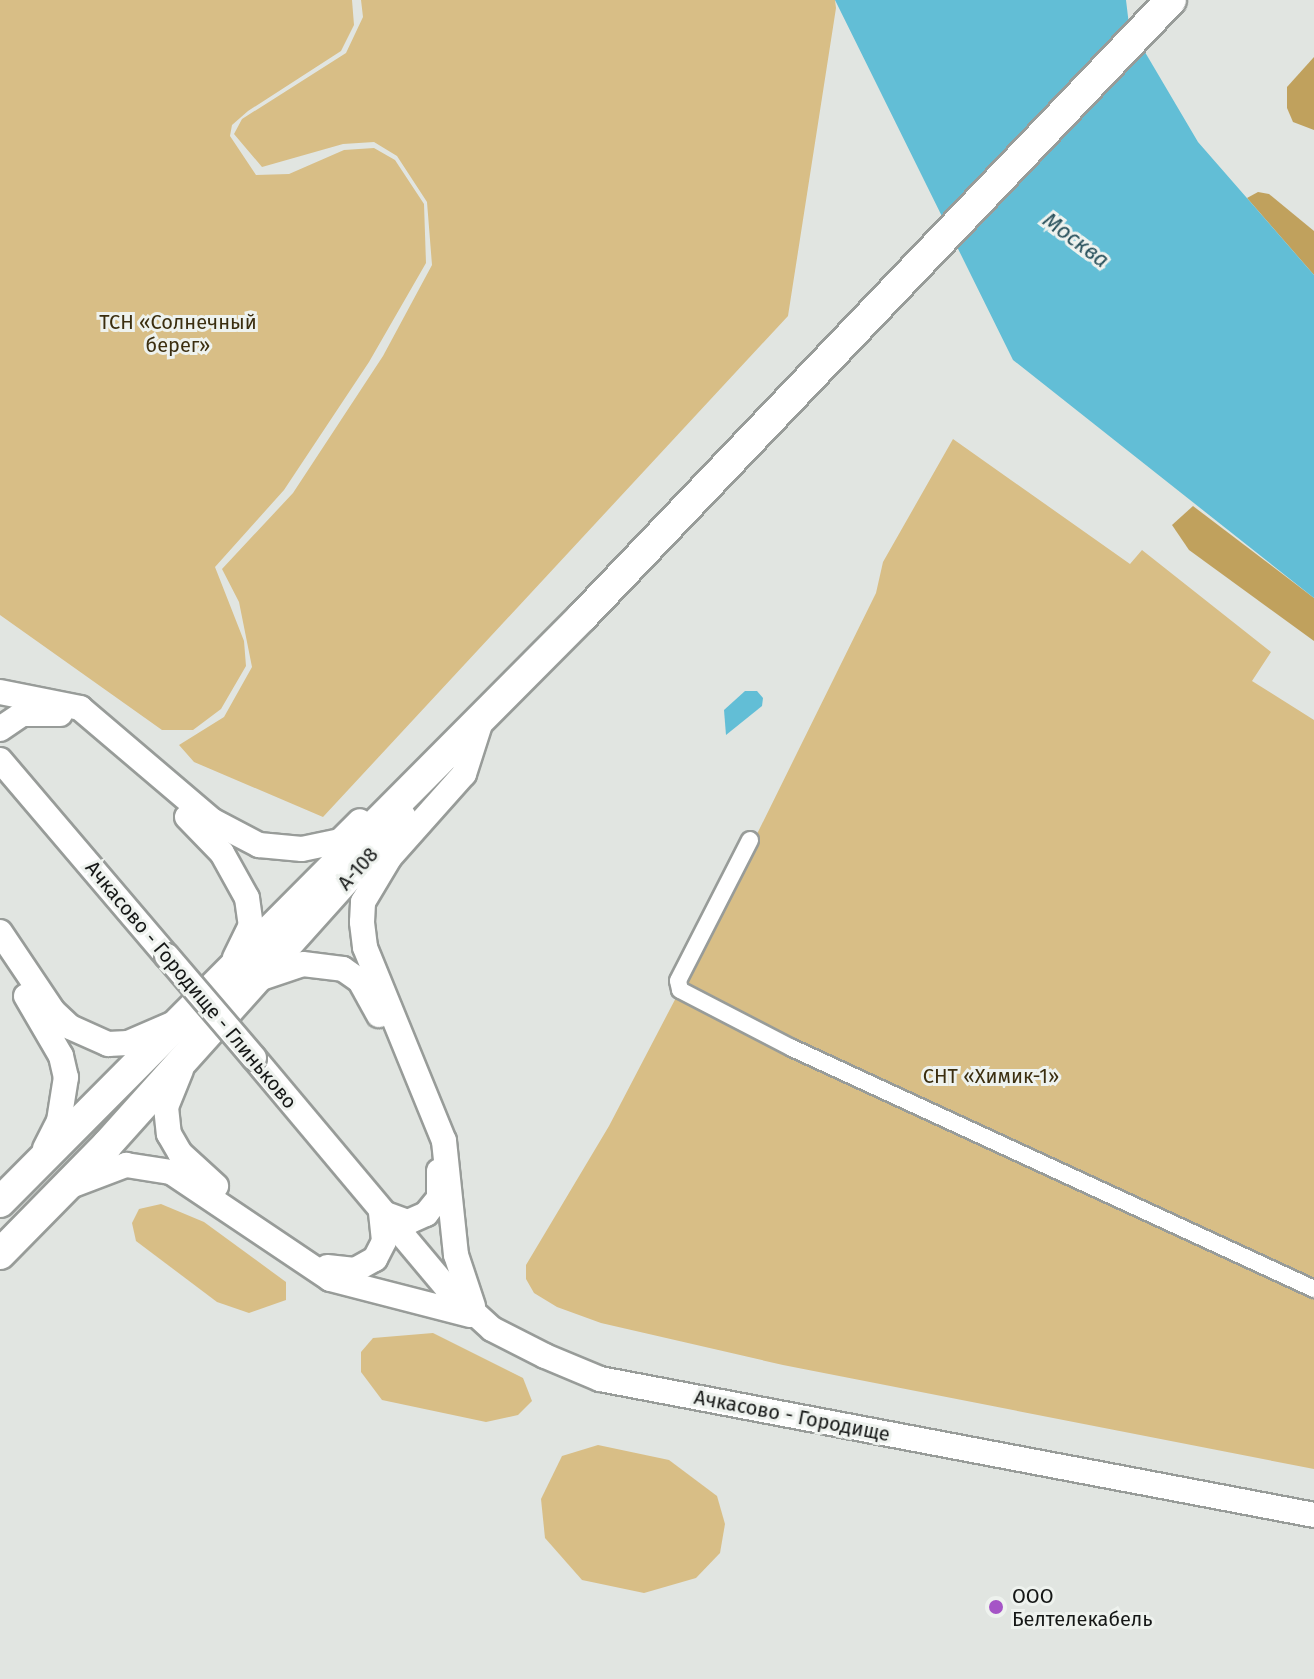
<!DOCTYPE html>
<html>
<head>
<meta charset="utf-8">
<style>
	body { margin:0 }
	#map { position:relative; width:1314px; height:1679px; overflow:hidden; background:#e1e5e1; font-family:"Fira Sans",sans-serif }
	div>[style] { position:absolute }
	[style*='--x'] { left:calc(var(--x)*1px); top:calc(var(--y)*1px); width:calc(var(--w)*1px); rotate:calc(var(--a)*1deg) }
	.green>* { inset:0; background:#d8be86 }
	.forest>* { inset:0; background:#c0a15d }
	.water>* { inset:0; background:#62bed6 }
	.roads { filter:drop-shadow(2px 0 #989c99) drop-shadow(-2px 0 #989c99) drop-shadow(0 2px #989c99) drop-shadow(0 -2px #989c99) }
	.street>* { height:16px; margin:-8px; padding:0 8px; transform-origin:8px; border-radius:8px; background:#fff }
	.secondary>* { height:24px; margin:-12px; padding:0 12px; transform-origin:12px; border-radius:12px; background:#fff }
	.highway>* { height:30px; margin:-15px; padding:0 15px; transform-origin:15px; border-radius:15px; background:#fff }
	.bridges { filter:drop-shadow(2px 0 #989c99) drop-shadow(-2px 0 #989c99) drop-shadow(0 2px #989c99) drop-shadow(0 -2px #989c99) }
	.secondary-bridge>* { height:24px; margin:-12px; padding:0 12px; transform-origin:12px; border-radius:12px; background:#fff }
	.dots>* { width:22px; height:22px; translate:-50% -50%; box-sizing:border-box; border:4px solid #eef2ee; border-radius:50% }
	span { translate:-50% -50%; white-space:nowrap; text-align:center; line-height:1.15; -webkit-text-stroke:6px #eef2ee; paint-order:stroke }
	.park-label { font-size:20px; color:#3b2e0f }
	.street-label { font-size:20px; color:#151716 }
	.poi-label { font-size:20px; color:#151716 }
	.left { translate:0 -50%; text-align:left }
	.water-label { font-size:22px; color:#264f5a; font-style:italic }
</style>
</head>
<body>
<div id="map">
	<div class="green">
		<div style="clip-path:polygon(0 0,352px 0,354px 25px,341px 51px,248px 111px,232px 125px,230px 136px,256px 175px,289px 174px,344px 150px,374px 148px,395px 160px,424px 204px,426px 263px,369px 362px,284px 490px,215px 567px,244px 641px,246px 666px,221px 709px,193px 730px,162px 730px,0 615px)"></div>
		<div style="clip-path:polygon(361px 0,835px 0,836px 8px,788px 316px,323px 817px,194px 762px,179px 745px,224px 717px,252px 667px,239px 602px,222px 569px,293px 493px,383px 356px,432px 265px,427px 202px,397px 156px,374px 142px,343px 144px,262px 167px,234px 134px,242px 119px,346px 53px,363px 17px)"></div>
		<div style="clip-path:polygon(953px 439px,1130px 564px,1142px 550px,1271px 652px,1252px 681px,1314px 720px,1314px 1469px,783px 1365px,601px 1323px,557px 1307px,534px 1293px,526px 1279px,526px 1265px,609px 1126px,680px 990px,876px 593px,883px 562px)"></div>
		<div style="clip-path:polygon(161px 1204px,204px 1222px,286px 1282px,286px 1300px,249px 1313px,217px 1302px,136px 1241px,132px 1223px,139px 1209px)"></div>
		<div style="clip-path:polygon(433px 1333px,523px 1378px,532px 1401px,518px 1415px,486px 1422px,382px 1400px,361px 1372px,361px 1352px,373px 1338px)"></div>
		<div style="clip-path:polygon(598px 1445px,669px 1460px,717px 1496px,725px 1524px,720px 1553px,696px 1578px,644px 1593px,582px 1580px,545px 1538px,541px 1499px,562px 1456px)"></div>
	</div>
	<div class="forest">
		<div style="clip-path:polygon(1314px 57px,1314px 130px,1293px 122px,1287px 108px,1287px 87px)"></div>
		<div style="clip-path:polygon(1258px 192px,1269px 194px,1314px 231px,1314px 275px,1247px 198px)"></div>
		<div style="clip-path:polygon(1193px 506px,1314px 598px,1314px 641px,1189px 550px,1172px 525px)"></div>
	</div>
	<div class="water">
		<div style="clip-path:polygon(835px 0,1126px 0,1129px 25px,1198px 142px,1314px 275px,1314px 598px,1013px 360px)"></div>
		<div style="clip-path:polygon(745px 691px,757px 691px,763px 698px,762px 706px,726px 735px,724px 710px)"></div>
	</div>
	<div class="roads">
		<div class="street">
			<div style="--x:750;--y:840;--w:158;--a:117.1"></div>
			<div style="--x:678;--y:981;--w:9;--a:77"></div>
			<div style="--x:680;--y:990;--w:126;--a:27.4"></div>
			<div style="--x:792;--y:1048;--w:575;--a:24.78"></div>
		</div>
		<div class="secondary">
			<div style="--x:0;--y:692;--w:82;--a:11.3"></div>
			<div style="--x:80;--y:708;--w:175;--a:40.4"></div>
			<div style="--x:213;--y:821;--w:52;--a:27.6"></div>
			<div style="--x:259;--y:845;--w:43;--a:5.3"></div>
			<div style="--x:302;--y:849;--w:39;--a:-12"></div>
			<div style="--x:340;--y:841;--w:28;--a:-45"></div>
			<div style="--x:0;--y:729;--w:27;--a:-34"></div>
			<div style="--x:22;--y:714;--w:38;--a:0"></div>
			<div style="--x:0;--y:760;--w:257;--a:49.6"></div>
			<div style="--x:187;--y:817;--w:50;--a:45.8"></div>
			<div style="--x:222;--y:853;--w:51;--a:60.9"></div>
			<div style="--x:247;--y:898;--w:27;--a:82"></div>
			<div style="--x:251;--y:925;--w:37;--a:116"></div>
			<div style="--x:0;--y:932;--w:95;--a:56.1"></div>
			<div style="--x:53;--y:1011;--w:23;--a:43"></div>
			<div style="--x:70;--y:1027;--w:42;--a:24.1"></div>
			<div style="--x:108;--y:1044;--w:20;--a:-3"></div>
			<div style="--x:128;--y:1043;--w:46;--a:-23.2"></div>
			<div style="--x:258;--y:979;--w:47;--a:-18.4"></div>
			<div style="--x:303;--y:964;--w:40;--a:7.1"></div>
			<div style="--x:343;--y:969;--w:21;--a:35"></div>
			<div style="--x:360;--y:981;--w:39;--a:61"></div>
			<div style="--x:26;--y:996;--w:69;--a:59.7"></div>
			<div style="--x:61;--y:1056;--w:22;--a:77"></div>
			<div style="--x:66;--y:1077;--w:45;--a:99"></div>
			<div style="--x:59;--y:1121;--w:31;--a:117"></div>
			<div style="--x:254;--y:1058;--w:300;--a:50"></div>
			<div style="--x:447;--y:1288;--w:61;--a:42.3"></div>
			<div style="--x:492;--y:1329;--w:59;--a:27"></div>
			<div style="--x:545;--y:1356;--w:60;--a:22.7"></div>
			<div style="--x:600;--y:1379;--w:727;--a:10.78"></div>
			<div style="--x:181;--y:1070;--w:40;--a:112"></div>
			<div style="--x:166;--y:1107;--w:27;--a:84"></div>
			<div style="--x:169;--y:1134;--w:22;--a:60"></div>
			<div style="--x:180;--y:1153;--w:49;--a:42.5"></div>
			<div style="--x:73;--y:1185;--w:57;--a:-20.7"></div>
			<div style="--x:126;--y:1165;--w:46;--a:8.8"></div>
			<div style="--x:171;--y:1172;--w:192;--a:33.9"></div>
			<div style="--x:330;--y:1279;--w:145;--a:14.4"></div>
			<div style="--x:383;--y:1213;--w:27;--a:20"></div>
			<div style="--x:408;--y:1222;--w:20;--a:-24"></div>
			<div style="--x:426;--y:1214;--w:21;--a:-51"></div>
			<div style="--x:439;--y:1198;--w:27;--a:-90"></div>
			<div style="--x:327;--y:1267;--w:28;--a:6"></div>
			<div style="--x:355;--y:1270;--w:23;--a:-29"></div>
			<div style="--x:375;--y:1259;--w:20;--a:-63"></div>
			<div style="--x:384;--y:1241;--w:29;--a:-96"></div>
			<div style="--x:473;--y:1306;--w:54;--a:-108.4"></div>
			<div style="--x:456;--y:1255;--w:115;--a:-96"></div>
			<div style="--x:444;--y:1141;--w:209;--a:-112.2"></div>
			<div style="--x:365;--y:947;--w:25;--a:-97"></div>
			<div style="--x:362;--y:922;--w:20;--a:-87"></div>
			<div style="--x:363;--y:902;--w:52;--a:-59"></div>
			<div style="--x:390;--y:857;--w:111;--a:-48.3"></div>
			<div style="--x:464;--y:774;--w:59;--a:-72.2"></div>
		</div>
		<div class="highway">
			<div style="--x:0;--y:1202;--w:825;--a:-45.15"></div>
			<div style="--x:582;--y:617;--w:853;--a:-46.33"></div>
			<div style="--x:0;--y:1254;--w:153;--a:-45.5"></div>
			<div style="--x:107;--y:1145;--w:440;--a:-48.1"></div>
		</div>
	</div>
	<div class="bridges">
		<div class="secondary-bridge">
			<div style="--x:167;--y:956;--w:134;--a:49.5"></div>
		</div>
	</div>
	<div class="dots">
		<div style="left:996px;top:1607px;background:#a555c6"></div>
	</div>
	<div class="park-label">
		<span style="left:178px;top:334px">ТСН «Солнечный<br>берег»</span>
		<span style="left:991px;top:1076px">СНТ «Химик-1»</span>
	</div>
	<div class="street-label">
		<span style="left:358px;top:869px;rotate:-48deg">А-108</span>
		<span style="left:191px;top:985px;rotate:50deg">Ачкасово - Городище - Глиньково</span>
		<span style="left:792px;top:1416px;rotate:11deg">Ачкасово - Городище</span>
	</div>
	<div class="poi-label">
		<span class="left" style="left:1012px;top:1608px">ООО<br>Белтелекабель</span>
	</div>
	<div class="water-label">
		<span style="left:1076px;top:240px;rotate:37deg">Москва</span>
	</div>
</div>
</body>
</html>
